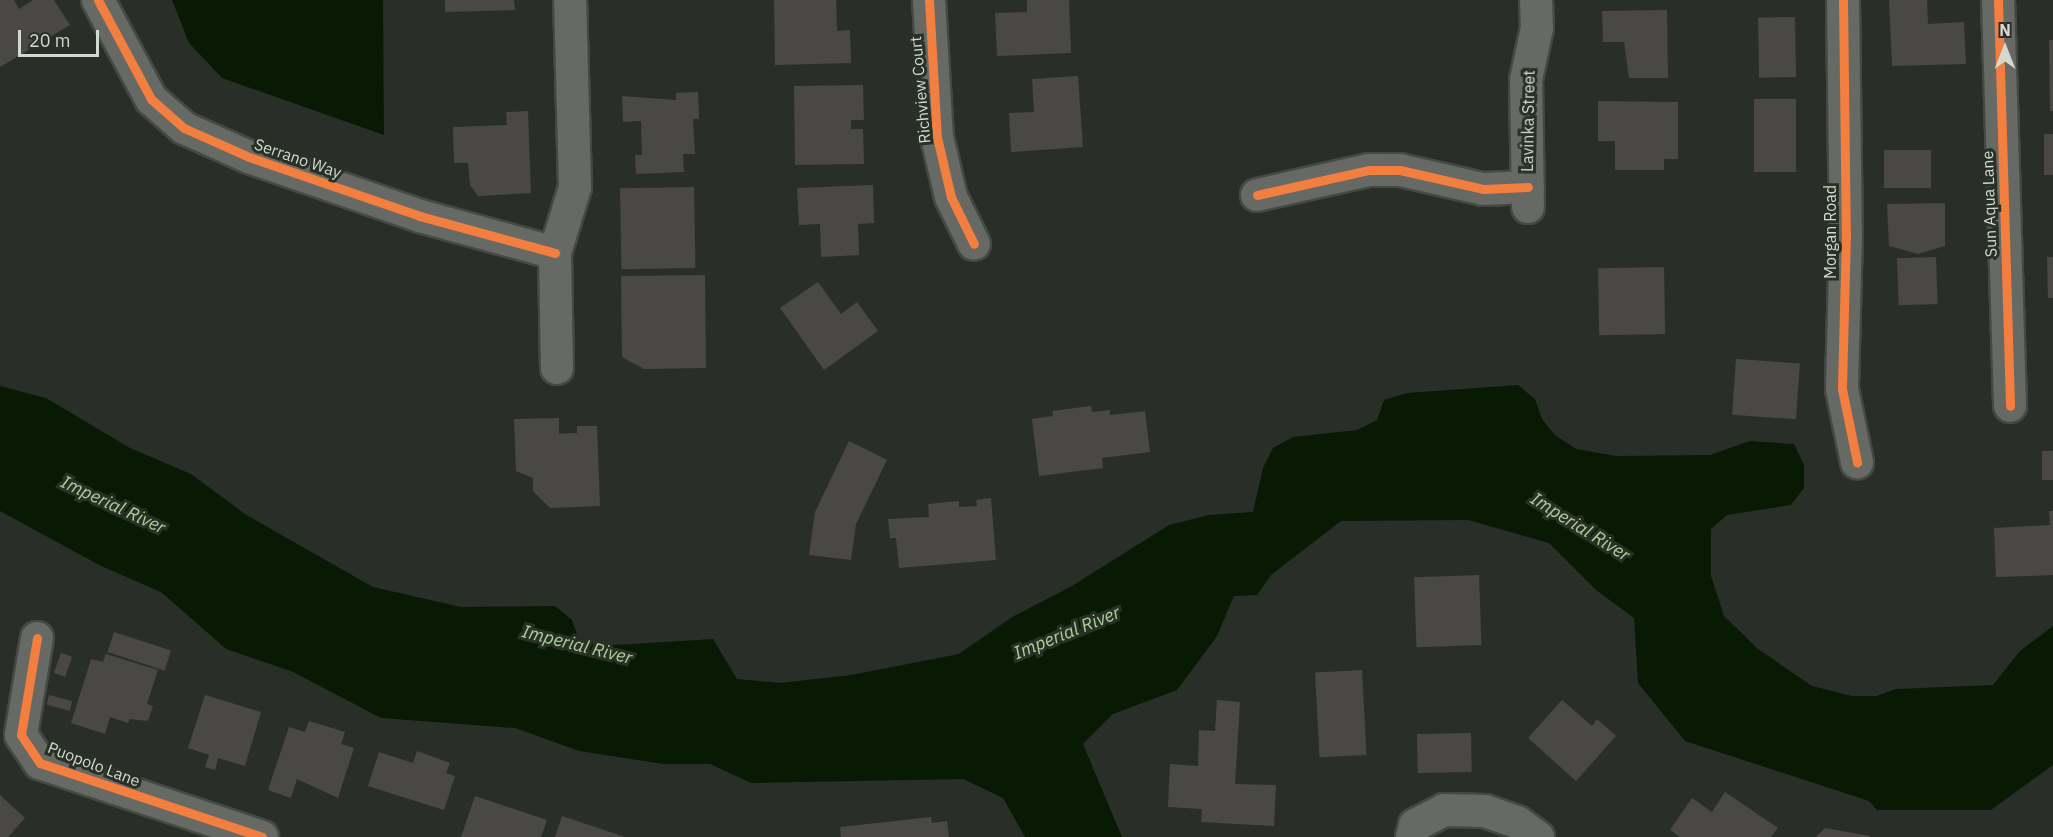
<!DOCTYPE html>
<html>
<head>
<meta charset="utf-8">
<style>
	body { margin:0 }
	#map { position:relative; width:2053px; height:837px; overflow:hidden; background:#2a2e29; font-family:"IBM Plex Sans",sans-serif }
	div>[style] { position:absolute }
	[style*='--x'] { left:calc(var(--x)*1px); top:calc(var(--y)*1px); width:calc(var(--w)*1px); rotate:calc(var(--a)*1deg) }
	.water>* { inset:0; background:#091a04 }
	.building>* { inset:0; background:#494847; transform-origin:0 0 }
	.roads { filter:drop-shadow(2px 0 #454944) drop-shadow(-2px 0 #454944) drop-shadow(0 2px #454944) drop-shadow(0 -2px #454944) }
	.minor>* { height:32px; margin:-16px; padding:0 16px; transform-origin:16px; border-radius:16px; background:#666964 }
	.cycleway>* { height:9px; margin:-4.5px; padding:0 4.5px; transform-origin:4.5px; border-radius:4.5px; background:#f27e40 }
	span { translate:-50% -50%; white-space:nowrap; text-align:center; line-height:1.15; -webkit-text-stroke:6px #293126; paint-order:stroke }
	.street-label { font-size:16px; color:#d3d8d0 }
	.water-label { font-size:18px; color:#abd19a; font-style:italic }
	.north { position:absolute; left:1975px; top:18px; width:60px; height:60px; -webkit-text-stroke:4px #293126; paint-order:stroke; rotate:0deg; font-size:16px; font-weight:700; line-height:24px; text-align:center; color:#d3d8d0 }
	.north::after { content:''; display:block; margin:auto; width:21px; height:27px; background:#d3d8d0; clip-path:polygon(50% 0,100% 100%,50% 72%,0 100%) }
	.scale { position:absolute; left:18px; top:30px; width:81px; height:27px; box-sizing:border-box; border:3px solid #d3d8d0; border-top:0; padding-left:8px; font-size:18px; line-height:21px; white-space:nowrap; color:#d3d8d0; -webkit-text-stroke:4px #293126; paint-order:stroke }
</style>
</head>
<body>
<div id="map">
	<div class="water">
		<div style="clip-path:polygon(172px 0,383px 0,384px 135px,222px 78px,189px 43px)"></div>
		<div style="clip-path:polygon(1518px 385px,1535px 399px,1542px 419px,1555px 435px,1576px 449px,1616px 456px,1710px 455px,1750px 441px,1794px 444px,1804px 465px,1804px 488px,1791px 505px,1727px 515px,1711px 529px,1711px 576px,1724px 616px,1758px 649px,1812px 686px,1852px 696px,1876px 696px,1896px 689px,1993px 685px,2020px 651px,2053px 626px,2053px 765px,1991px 810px,1877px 810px,1869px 801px,1685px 741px,1638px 683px,1634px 618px,1596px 590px,1549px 543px,1468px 520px,1341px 521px,1271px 575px,1257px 595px,1234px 596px,1217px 636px,1177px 690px,1113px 714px,1083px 744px,1122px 837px,1025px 837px,1003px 798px,963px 779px,751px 783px,710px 764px,663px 764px,579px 751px,515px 728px,381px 718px,293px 672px,226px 649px,161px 592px,101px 566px,0 511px,0 386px,46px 398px,130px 448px,191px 474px,245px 514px,373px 587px,461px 607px,555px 606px,572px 620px,579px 640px,599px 646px,713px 639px,737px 679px,780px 683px,851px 675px,959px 654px,1012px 617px,1072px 586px,1169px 525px,1209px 515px,1253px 512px,1263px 468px,1273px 448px,1293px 437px,1357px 430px,1377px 420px,1384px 400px,1407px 393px)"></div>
	</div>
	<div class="building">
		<div style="clip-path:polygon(0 0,14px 0,19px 9px,33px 0,54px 0,70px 25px,0 67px)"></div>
		<div style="clip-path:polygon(445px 0,514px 0,515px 10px,445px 12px)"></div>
		<div style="clip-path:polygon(774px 0,836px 0,837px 31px,850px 30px,851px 63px,775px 65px)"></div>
		<div style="clip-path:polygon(1027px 0,1069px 0,1071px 53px,997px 56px,995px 13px,1027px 12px)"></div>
		<div style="clip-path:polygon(1889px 0,1927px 0,1928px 24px,1964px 22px,1966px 64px,1892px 66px)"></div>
		<div style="clip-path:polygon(1667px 10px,1668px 78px,1629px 78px,1624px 42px,1603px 42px,1602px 11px)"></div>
		<div style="left:1795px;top:17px;width:60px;height:37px;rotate:89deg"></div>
		<div style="clip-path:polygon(2049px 40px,2053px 40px,2053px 111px,2050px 111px)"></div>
		<div style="clip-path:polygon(1078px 76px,1083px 147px,1011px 152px,1009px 113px,1034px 112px,1032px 79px)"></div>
		<div style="clip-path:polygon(863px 85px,864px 120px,851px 120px,851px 129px,863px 129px,864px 164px,795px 165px,794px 86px)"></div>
		<div style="clip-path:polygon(698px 92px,699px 119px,693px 119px,695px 154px,683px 154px,684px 172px,636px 174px,635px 155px,642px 155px,641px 121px,623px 122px,622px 96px,676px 100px,676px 93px)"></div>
		<div style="left:1754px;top:99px;width:42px;height:73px"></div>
		<div style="clip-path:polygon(1598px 101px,1678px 102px,1678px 159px,1664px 159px,1664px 170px,1615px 170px,1615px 141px,1598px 141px)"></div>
		<div style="clip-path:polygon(528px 111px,531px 193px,478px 196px,470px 185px,468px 163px,454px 163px,453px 127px,507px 125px,506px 112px)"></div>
		<div style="left:2044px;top:134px;width:9px;height:41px"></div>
		<div style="left:1884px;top:150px;width:47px;height:38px"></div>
		<div style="clip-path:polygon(873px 185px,874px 223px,858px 224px,859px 255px,821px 257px,820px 224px,799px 225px,797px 188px)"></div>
		<div style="left:694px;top:187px;width:81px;height:74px;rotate:89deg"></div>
		<div style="clip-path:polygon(1945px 203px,1945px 246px,1918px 254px,1889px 246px,1887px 204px)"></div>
		<div style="left:1936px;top:257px;width:47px;height:39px;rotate:88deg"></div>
		<div style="clip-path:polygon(2047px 257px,2053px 257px,2053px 298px,2048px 298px)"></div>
		<div style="left:1664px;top:267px;width:67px;height:66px;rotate:89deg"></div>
		<div style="clip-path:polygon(705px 275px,706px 368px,644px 369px,622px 357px,621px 276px)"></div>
		<div style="clip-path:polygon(818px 282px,841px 314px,857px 302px,878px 331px,824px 370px,780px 308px)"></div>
		<div style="left:1736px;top:359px;width:64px;height:56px;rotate:4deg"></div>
		<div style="clip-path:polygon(1091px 406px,1092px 412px,1110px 410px,1110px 415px,1145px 411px,1150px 452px,1102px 458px,1103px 468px,1039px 476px,1032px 419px,1053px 416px,1052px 411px)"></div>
		<div style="clip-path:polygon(559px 418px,559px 434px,577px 433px,577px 426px,597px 426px,600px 506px,550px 508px,533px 491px,533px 478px,516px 471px,514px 419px)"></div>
		<div style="clip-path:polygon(849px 441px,887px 460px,856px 524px,851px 560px,809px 555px,815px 512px)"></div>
		<div style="left:2042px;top:451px;width:11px;height:29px"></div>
		<div style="clip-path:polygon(991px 498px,996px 560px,899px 568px,896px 538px,890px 538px,888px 519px,929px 517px,928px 504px,959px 501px,959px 507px,977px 506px,976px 500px)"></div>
		<div style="clip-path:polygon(2049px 511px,2053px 511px,2053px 575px,1996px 577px,1994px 528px,2050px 525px)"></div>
		<div style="left:1479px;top:575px;width:70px;height:65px;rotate:88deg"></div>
		<div style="left:114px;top:632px;width:60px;height:21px;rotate:18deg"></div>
		<div style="left:61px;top:653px;width:12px;height:21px;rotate:20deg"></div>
		<div style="clip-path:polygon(106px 654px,158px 670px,147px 704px,153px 706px,148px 721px,130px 719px,128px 723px,110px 717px,105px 734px,71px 723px,91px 659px,103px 662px)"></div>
		<div style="left:1362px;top:670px;width:85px;height:47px;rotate:87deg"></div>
		<div style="left:49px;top:695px;width:24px;height:10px;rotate:15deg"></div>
		<div style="clip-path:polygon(205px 695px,261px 712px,245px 766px,218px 758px,215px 770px,205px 767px,209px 755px,188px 748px)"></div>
		<div style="clip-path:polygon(1217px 700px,1240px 702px,1235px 784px,1276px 785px,1274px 826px,1201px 822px,1202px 809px,1168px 807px,1170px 764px,1198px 766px,1199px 730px,1215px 731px)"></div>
		<div style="clip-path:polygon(1562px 700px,1592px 726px,1597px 719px,1616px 736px,1576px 781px,1528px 738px)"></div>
		<div style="clip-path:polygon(309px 721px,345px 732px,341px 744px,354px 748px,338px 798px,297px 779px,291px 798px,268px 790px,289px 727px,305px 732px)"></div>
		<div style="left:1471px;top:733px;width:39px;height:54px;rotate:89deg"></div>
		<div style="clip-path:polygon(417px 751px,450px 763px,446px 773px,455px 776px,444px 810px,368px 786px,379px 752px,413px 763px)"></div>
		<div style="clip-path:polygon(1725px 792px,1778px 828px,1771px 837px,1680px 837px,1670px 830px,1692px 798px,1712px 812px)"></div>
		<div style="clip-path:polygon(0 795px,25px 818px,8px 837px,0 837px)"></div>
		<div style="clip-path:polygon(475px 796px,547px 820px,541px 837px,461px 837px)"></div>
		<div style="clip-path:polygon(562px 816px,625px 837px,555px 837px)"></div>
		<div style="clip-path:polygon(931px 817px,932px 823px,947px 821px,949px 837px,841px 837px,840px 827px)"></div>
		<div style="clip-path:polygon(1825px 828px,1870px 836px,1870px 837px,1816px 837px)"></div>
	</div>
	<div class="roads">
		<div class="minor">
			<div style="--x:98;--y:0;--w:112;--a:61.8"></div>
			<div style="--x:151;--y:99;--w:44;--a:41.3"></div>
			<div style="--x:184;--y:128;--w:71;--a:24"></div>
			<div style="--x:249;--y:157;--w:181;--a:19"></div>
			<div style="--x:420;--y:216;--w:140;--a:15.3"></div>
			<div style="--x:929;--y:0;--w:137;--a:86.7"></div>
			<div style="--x:937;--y:137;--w:62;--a:76.9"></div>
			<div style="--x:951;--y:197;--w:52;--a:63.9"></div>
			<div style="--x:1843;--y:0;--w:234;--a:89.3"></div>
			<div style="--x:1846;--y:234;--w:155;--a:91.5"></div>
			<div style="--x:1842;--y:389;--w:75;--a:78.4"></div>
			<div style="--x:1998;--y:0;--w:406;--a:88.3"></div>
			<div style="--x:1257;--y:195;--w:115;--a:-12.6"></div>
			<div style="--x:1369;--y:170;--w:31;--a:0"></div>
			<div style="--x:1400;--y:170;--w:85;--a:12.9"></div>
			<div style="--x:1483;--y:189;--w:45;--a:-2.5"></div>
			<div style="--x:1528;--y:207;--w:127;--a:-90.9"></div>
			<div style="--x:1526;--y:80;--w:53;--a:-78.1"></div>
			<div style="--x:1537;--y:28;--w:28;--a:-92"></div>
			<div style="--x:557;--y:368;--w:115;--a:-91"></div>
			<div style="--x:555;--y:253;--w:69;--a:-73.1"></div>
			<div style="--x:575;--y:187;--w:187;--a:-91.5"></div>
			<div style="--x:37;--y:638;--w:98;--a:99.4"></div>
			<div style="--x:21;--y:735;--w:34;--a:56"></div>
			<div style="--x:40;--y:763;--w:234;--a:18.4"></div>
			<div style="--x:1412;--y:837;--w:12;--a:-76"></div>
			<div style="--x:1415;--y:825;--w:33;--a:-27"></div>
			<div style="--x:1444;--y:810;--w:41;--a:1.4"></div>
			<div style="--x:1485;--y:811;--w:34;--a:19"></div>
			<div style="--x:1517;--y:822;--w:26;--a:36"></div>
		</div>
	</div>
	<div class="cycleway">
		<div style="--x:98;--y:0;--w:112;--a:61.8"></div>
		<div style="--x:151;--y:99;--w:44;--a:41.3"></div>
		<div style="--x:184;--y:128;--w:71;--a:24"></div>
		<div style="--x:249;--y:157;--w:181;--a:19"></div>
		<div style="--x:420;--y:216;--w:140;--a:15.3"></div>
		<div style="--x:929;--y:0;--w:137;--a:86.7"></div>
		<div style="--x:937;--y:137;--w:62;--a:76.9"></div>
		<div style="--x:951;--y:197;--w:52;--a:63.9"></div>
		<div style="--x:1843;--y:0;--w:234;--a:89.3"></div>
		<div style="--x:1846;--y:234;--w:155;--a:91.5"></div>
		<div style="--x:1842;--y:389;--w:75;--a:78.4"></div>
		<div style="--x:1998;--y:0;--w:406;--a:88.3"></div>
		<div style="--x:1257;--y:195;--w:115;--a:-12.6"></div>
		<div style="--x:1369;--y:170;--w:31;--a:0"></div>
		<div style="--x:1400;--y:170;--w:85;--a:12.9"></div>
		<div style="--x:1483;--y:189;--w:45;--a:-2.5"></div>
		<div style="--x:37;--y:638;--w:98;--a:99.4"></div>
		<div style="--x:21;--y:735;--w:34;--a:56"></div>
		<div style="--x:40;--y:763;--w:234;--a:18.4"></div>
	</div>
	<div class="street-label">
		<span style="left:920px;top:90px;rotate:-95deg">Richview Court</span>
		<span style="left:1528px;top:121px;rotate:-89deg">Lavinka Street</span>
		<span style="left:298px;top:158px;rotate:19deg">Serrano Way</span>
		<span style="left:1989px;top:204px;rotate:-92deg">Sun Aqua Lane</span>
		<span style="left:1830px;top:232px;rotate:-90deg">Morgan Road</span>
		<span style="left:94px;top:764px;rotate:21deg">Puopolo Lane</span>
	</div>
	<div class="water-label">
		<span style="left:113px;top:505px;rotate:25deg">Imperial River</span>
		<span style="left:1580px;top:527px;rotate:32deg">Imperial River</span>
		<span style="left:1067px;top:633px;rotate:-22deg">Imperial River</span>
		<span style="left:577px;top:645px;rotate:14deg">Imperial River</span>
	</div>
	<div class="north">N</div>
	<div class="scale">20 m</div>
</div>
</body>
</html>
